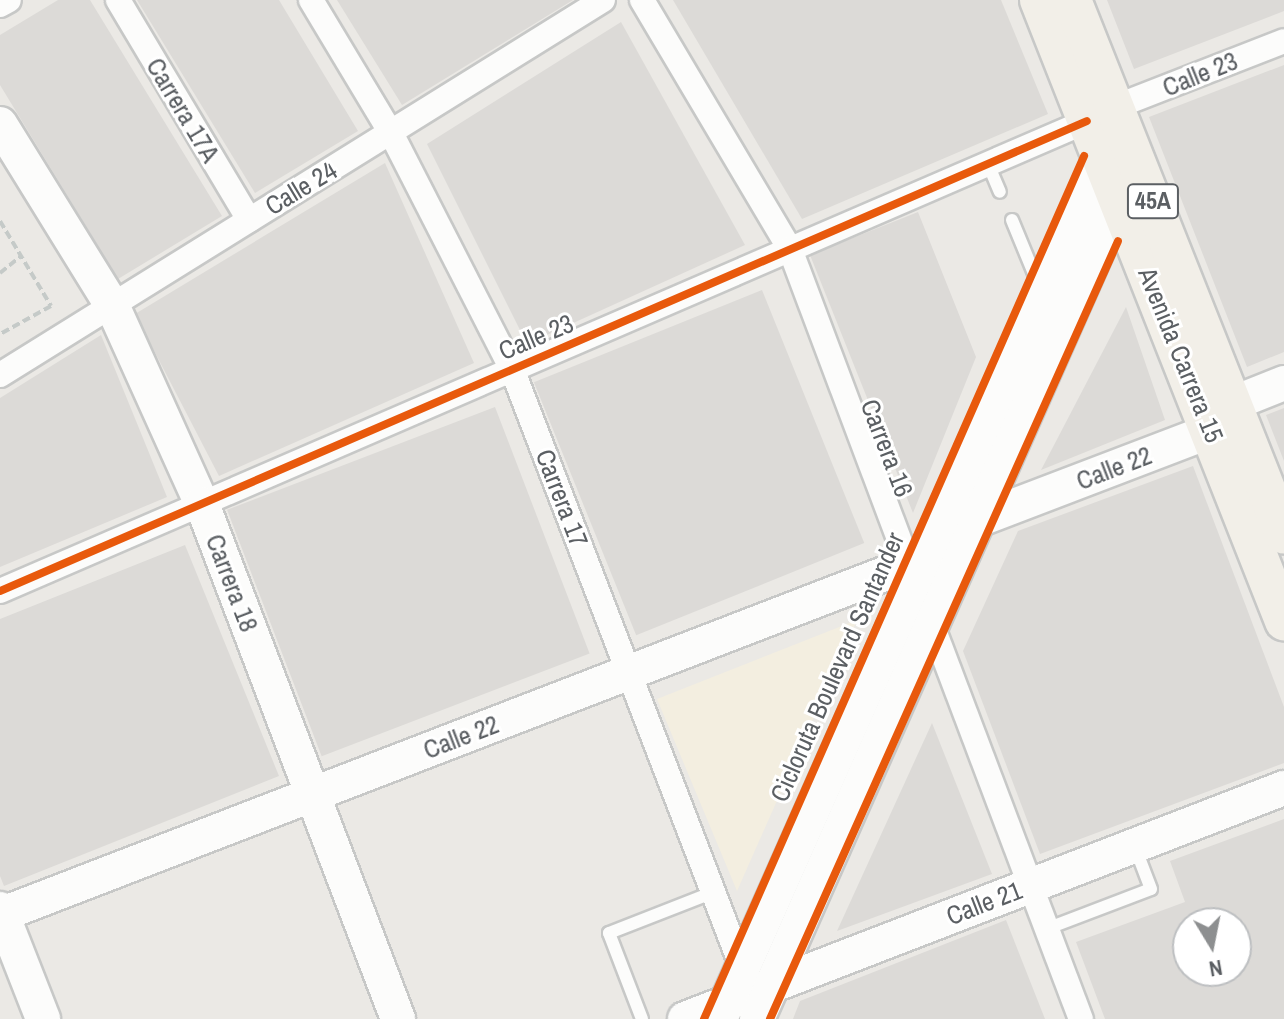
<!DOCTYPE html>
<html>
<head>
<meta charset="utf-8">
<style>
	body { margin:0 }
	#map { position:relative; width:1284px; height:1019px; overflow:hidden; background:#ebe9e5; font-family:"Archivo Narrow",sans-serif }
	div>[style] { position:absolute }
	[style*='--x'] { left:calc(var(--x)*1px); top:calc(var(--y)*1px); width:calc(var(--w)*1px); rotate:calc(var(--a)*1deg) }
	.commercial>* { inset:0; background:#f3eee0 }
	.industrial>* { inset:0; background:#dcdad7; transform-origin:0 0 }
	.path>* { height:4px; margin-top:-2px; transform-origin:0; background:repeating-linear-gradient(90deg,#c5cac8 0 8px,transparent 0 12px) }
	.roads { filter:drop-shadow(2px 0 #c7c8c7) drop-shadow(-2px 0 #c7c8c7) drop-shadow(0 2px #c7c8c7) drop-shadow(0 -2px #c7c8c7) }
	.lane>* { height:12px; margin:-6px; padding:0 6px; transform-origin:6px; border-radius:6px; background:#fcfcfb }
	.street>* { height:24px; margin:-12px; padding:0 12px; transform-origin:12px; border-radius:12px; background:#fcfcfb }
	.secondary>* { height:34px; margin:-17px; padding:0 17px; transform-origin:17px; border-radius:17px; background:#fcfcfb }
	.primary>* { height:38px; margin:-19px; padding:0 19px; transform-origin:19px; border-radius:19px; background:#f2efe8 }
	.cycleway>* { height:8px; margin:-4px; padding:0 4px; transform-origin:4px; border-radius:4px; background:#e8590c }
	span { translate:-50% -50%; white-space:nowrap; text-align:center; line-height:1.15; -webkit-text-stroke:6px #fff; paint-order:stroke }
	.shield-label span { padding:2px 6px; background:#fff; border:2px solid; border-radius:6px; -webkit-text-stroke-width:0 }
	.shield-label { font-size:24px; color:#5b5f63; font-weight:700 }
	.street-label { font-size:26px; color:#5b5f63 }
	.north { position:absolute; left:1172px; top:907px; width:80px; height:80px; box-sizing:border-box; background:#fff; border:2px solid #bdbfc1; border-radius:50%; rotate:170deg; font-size:22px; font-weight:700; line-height:32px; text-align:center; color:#5b5f63 }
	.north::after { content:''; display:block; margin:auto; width:28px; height:36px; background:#8d8f90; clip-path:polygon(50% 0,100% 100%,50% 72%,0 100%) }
</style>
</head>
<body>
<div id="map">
	<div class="commercial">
		<div style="clip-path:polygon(857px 620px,737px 891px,657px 699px)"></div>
	</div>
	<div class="industrial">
		<div style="clip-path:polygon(58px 0,90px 0,222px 216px,118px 279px,0 85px,0 35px)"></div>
		<div style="clip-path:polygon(137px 0,279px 0,358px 131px,255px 193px)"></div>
		<div style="clip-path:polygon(337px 0,573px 0,402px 105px)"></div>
		<div style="clip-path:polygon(673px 0,1001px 0,1048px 114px,802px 219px)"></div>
		<div style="clip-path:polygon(1107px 0,1284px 0,1284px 11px,1134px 69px)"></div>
		<div style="clip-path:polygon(621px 22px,745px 245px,527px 344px,427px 144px)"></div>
		<div style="clip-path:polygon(1284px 65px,1284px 352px,1247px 367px,1149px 117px)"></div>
		<div style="clip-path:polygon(385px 163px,474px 363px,219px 476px,135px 314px)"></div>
		<div style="clip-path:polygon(918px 212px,976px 357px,913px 513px,810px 255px)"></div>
		<div style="left:762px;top:290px;width:273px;height:246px;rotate:68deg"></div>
		<div style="clip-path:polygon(1126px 307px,1165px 420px,1041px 470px)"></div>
		<div style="clip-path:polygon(101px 335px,167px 497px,0 567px,0 398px)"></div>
		<div style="left:495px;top:407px;width:264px;height:287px;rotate:69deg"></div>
		<div style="clip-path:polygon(1284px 408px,1284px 461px,1266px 415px)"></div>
		<div style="clip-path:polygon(1193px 466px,1284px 707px,1284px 763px,1040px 854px,963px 651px,1018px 531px)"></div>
		<div style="clip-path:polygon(185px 545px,279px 776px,4px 886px,0 876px,0 619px)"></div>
		<div style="clip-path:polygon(932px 723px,992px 874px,837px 931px)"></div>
		<div style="clip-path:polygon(evenodd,1284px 819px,1284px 1019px,1105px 1019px,1076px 942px,1185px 902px,1170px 861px,1284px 819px,1236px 923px,1236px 971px,1188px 971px,1188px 923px,1236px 923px)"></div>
		<div style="clip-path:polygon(1006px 920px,1045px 1019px,793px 1019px,800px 1001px)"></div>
	</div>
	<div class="path">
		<div style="--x:0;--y:221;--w:99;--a:59"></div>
		<div style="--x:51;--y:306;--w:58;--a:151.2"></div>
		<div style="--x:0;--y:273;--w:27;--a:-39"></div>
	</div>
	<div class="roads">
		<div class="lane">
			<div style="--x:988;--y:164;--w:30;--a:67"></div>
			<div style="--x:1012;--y:220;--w:68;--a:67.6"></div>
			<div style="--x:1046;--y:929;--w:112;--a:-20.9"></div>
			<div style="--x:1151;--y:889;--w:45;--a:-110.9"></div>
			<div style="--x:642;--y:1019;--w:92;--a:-111"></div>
			<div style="--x:609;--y:933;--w:113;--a:-21.3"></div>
		</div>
		<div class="street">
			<div style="--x:118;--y:0;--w:256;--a:59.2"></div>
			<div style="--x:311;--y:0;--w:155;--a:59"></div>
			<div style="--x:391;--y:133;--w:265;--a:62.9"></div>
			<div style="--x:512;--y:369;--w:649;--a:68.97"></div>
			<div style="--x:642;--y:0;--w:290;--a:59.3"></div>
			<div style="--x:790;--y:249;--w:353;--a:69.4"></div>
			<div style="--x:0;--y:5;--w:10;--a:-29"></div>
			<div style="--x:1115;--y:107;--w:181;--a:-21.3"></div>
			<div style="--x:0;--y:375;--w:710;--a:-31.88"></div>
			<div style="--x:0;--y:591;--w:1184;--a:-23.38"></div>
			<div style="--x:929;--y:617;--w:430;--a:69.3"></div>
		</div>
		<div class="secondary">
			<div style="--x:0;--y:124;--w:213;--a:58.3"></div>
			<div style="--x:112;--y:305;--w:218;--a:65.7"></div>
			<div style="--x:202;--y:504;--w:551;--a:69.16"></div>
			<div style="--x:967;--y:524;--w:261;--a:-20.9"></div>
			<div style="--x:1211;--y:431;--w:36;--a:-51"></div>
			<div style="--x:1234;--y:403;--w:54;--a:-21.8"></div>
			<div style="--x:0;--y:909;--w:118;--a:68.6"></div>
			<div style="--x:0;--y:915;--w:989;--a:-21.09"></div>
			<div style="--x:685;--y:1019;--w:642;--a:-21.09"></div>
			<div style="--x:720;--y:1019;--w:942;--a:-66.07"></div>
			<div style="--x:757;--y:1019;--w:914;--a:-66.13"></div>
		</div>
		<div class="primary">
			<div style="--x:1039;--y:0;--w:668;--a:68.47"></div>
			<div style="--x:1072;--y:0;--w:575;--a:68.35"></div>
		</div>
	</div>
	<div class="cycleway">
		<div style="--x:0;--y:591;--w:1184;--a:-23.38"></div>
		<div style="--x:704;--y:1019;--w:943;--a:-66.23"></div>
		<div style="--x:770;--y:1019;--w:852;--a:-65.9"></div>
	</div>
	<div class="shield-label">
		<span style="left:1153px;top:201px">45A</span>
	</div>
	<div class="street-label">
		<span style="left:1200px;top:74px;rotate:-22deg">Calle 23</span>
		<span style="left:183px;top:110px;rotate:59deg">Carrera 17A</span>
		<span style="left:301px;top:188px;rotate:-31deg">Calle 24</span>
		<span style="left:536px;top:337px;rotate:-23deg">Calle 23</span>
		<span style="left:1181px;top:355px;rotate:68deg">Avenida Carrera 15</span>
		<span style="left:887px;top:448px;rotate:69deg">Carrera 16</span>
		<span style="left:1114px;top:468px;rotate:-21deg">Calle 22</span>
		<span style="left:562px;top:498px;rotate:69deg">Carrera 17</span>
		<span style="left:232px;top:583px;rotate:69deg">Carrera 18</span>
		<span style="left:837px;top:667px;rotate:-66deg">Cicloruta Boulevard Santander</span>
		<span style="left:461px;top:737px;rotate:-21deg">Calle 22</span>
		<span style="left:984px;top:903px;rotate:-21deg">Calle 21</span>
	</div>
	<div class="north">N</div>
</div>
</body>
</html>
